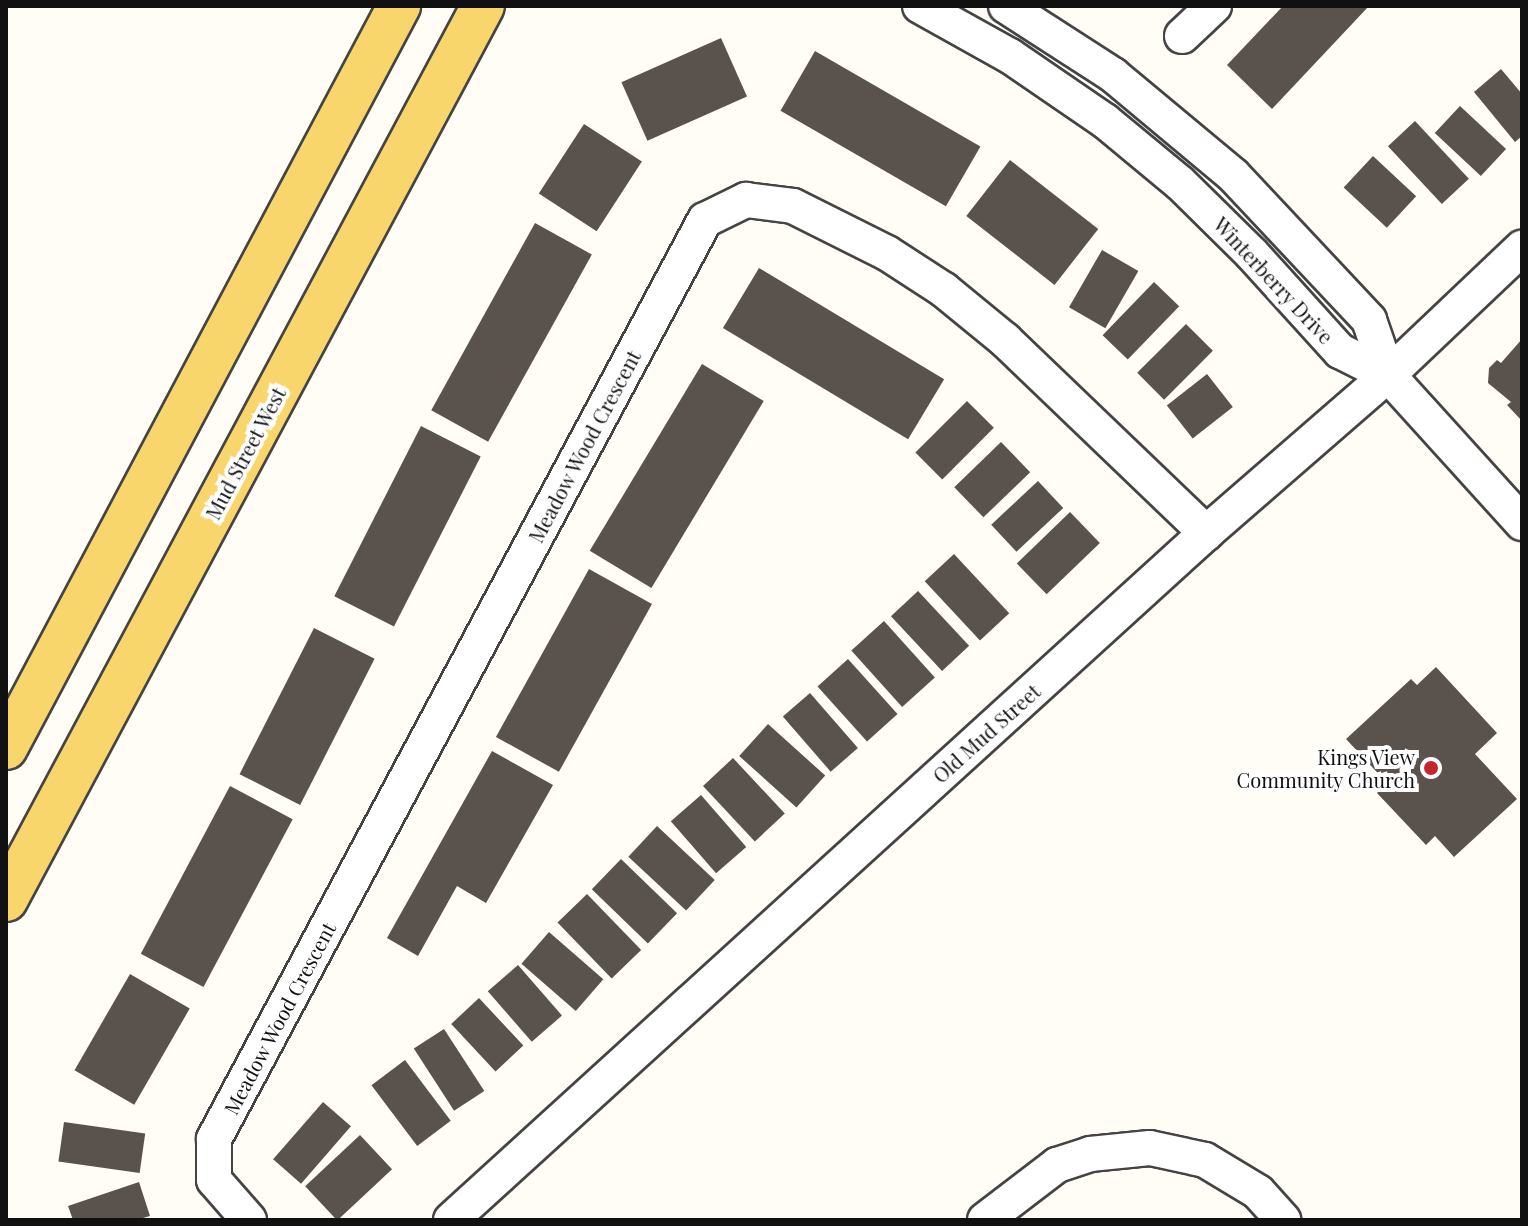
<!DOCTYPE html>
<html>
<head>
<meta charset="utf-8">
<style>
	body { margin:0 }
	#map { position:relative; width:1528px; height:1226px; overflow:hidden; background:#fffdf5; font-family:"Playfair Display",serif }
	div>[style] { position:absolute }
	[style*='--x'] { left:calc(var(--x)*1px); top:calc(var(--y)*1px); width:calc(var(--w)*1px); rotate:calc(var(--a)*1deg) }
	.building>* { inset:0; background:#5a524d; transform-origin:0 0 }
	.roads { filter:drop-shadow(2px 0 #444) drop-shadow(-2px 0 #444) drop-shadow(0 2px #444) drop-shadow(0 -2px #444) }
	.minor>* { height:34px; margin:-17px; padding:0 17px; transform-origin:17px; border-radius:17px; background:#fff }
	.major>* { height:42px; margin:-21px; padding:0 21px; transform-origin:21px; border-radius:21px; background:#f9d66b }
	.dots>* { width:22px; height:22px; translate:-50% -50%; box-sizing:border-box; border:4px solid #fff; border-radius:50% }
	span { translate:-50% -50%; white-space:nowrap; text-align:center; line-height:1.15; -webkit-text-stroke:8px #fff; paint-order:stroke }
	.street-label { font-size:20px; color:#111 }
	.poi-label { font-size:20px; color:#111 }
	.right { translate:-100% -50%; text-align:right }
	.frame { position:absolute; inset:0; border:8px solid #111; pointer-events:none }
</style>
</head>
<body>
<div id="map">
	<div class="building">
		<div style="clip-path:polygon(1283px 6px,1369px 6px,1272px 109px,1227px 65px)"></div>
		<div style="left:721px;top:38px;width:64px;height:109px;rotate:66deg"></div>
		<div style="left:815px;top:51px;width:191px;height:69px;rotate:30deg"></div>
		<div style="clip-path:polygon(1501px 69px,1522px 94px,1522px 136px,1515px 142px,1474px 92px)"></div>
		<div style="left:1460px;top:106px;width:63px;height:37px;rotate:43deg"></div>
		<div style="left:1415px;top:121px;width:79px;height:37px;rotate:47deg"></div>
		<div style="left:584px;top:124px;width:69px;height:83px;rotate:33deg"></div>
		<div style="left:1373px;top:156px;width:59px;height:43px;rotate:43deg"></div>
		<div style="left:1010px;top:160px;width:112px;height:71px;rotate:38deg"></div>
		<div style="left:535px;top:223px;width:65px;height:214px;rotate:29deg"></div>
		<div style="left:1102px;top:250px;width:42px;height:66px;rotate:30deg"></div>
		<div style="left:759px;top:268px;width:216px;height:70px;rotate:31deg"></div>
		<div style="left:1154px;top:282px;width:35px;height:74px;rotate:44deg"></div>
		<div style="left:1186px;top:324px;width:38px;height:69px;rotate:45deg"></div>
		<div style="clip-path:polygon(1522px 339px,1522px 421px,1507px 405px,1511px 402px,1488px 383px,1489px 368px,1497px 360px,1501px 363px)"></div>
		<div style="left:702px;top:364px;width:72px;height:218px;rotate:31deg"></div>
		<div style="left:1207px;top:374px;width:42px;height:51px;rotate:52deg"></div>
		<div style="left:967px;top:401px;width:38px;height:73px;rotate:45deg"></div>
		<div style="left:421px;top:426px;width:67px;height:191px;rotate:27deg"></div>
		<div style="left:1001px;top:442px;width:42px;height:65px;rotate:46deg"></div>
		<div style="left:1038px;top:481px;width:37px;height:64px;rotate:47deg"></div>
		<div style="left:1070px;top:512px;width:43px;height:74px;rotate:46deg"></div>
		<div style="left:954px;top:554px;width:81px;height:40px;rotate:47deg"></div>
		<div style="left:589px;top:569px;width:72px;height:192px;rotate:29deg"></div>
		<div style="left:918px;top:591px;width:75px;height:37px;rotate:47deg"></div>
		<div style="left:884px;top:621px;width:76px;height:44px;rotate:48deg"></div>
		<div style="left:314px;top:628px;width:68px;height:164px;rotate:27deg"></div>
		<div style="left:848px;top:659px;width:74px;height:41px;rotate:48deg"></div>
		<div style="clip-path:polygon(1436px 667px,1497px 733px,1475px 754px,1517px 799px,1454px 857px,1435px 836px,1426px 845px,1377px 793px,1387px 783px,1346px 739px,1411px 679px,1417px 685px)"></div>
		<div style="left:810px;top:693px;width:73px;height:36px;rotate:49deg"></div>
		<div style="left:768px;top:724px;width:77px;height:43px;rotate:42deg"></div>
		<div style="clip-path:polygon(492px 751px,553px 785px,486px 903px,457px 886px,418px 956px,387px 938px)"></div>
		<div style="left:733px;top:758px;width:76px;height:41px;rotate:47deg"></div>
		<div style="left:230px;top:786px;width:71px;height:190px;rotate:28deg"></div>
		<div style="left:701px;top:795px;width:69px;height:40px;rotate:49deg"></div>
		<div style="left:657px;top:826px;width:79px;height:42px;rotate:43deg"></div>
		<div style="left:621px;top:859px;width:78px;height:42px;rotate:44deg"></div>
		<div style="left:587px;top:894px;width:78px;height:41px;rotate:46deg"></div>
		<div style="left:549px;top:932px;width:72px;height:42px;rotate:41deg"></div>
		<div style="left:518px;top:965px;width:67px;height:40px;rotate:49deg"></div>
		<div style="left:130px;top:974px;width:69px;height:111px;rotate:30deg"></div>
		<div style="left:479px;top:998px;width:65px;height:38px;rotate:47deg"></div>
		<div style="left:444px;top:1029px;width:74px;height:36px;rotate:57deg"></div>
		<div style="left:405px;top:1060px;width:76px;height:42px;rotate:53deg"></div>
		<div style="left:323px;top:1102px;width:37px;height:76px;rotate:41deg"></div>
		<div style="left:64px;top:1122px;width:82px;height:40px;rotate:8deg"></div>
		<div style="left:360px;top:1135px;width:47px;height:75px;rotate:47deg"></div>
		<div style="clip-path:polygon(139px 1182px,150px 1216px,136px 1220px,73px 1220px,68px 1206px)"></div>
	</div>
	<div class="roads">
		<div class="minor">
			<div style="--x:920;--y:6;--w:103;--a:29.1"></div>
			<div style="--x:1010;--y:56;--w:115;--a:34.4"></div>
			<div style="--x:1105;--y:121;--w:97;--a:39.6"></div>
			<div style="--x:1180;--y:183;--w:101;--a:44.6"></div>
			<div style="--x:1252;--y:254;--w:131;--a:47.8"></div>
			<div style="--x:1340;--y:351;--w:54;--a:26.6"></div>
			<div style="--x:1388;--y:375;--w:200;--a:47.8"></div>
			<div style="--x:1006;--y:6;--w:127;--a:32.8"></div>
			<div style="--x:1113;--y:75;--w:156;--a:39.8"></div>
			<div style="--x:1233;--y:175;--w:199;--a:46.8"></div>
			<div style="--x:1369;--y:320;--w:58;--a:70.9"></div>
			<div style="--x:1182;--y:36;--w:44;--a:-43.2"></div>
			<div style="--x:249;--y:1220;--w:53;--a:-131.2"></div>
			<div style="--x:214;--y:1180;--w:41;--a:-90"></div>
			<div style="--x:214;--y:1139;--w:1042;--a:-61.89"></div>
			<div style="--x:705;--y:220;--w:46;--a:-26"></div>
			<div style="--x:746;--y:200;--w:47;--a:7.3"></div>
			<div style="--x:793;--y:206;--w:105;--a:26.6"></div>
			<div style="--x:887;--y:253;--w:68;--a:33"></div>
			<div style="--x:944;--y:290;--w:79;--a:39.3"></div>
			<div style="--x:1005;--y:340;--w:279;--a:43.8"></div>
			<div style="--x:451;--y:1220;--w:1021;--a:-42.3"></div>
			<div style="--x:1206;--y:533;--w:241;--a:-41"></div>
			<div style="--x:1388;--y:375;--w:185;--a:-43.5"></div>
			<div style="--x:985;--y:1220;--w:91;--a:-37.4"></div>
			<div style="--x:1057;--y:1165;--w:35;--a:-18"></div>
			<div style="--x:1090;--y:1154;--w:60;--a:-5.7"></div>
			<div style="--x:1150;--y:1148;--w:56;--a:12.3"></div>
			<div style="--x:1205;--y:1160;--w:62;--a:31.1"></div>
			<div style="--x:1258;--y:1192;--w:38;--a:48"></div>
		</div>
		<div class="major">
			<div style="--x:6;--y:748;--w:840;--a:-62.09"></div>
			<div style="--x:6;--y:900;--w:1013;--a:-61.92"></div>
		</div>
	</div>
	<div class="dots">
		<div style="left:1431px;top:768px;background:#c4262e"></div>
	</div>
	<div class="street-label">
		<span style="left:1274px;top:280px;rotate:47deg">Winterberry Drive</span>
		<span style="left:584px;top:446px;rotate:-62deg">Meadow Wood Crescent</span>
		<span style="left:245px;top:453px;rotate:-62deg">Mud Street West</span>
		<span style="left:986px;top:733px;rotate:-42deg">Old Mud Street</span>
		<span style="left:279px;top:1018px;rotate:-62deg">Meadow Wood Crescent</span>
	</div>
	<div class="poi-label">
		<span class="right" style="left:1415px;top:768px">Kings View<br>Community Church</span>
	</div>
	<div class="frame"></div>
</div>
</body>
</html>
